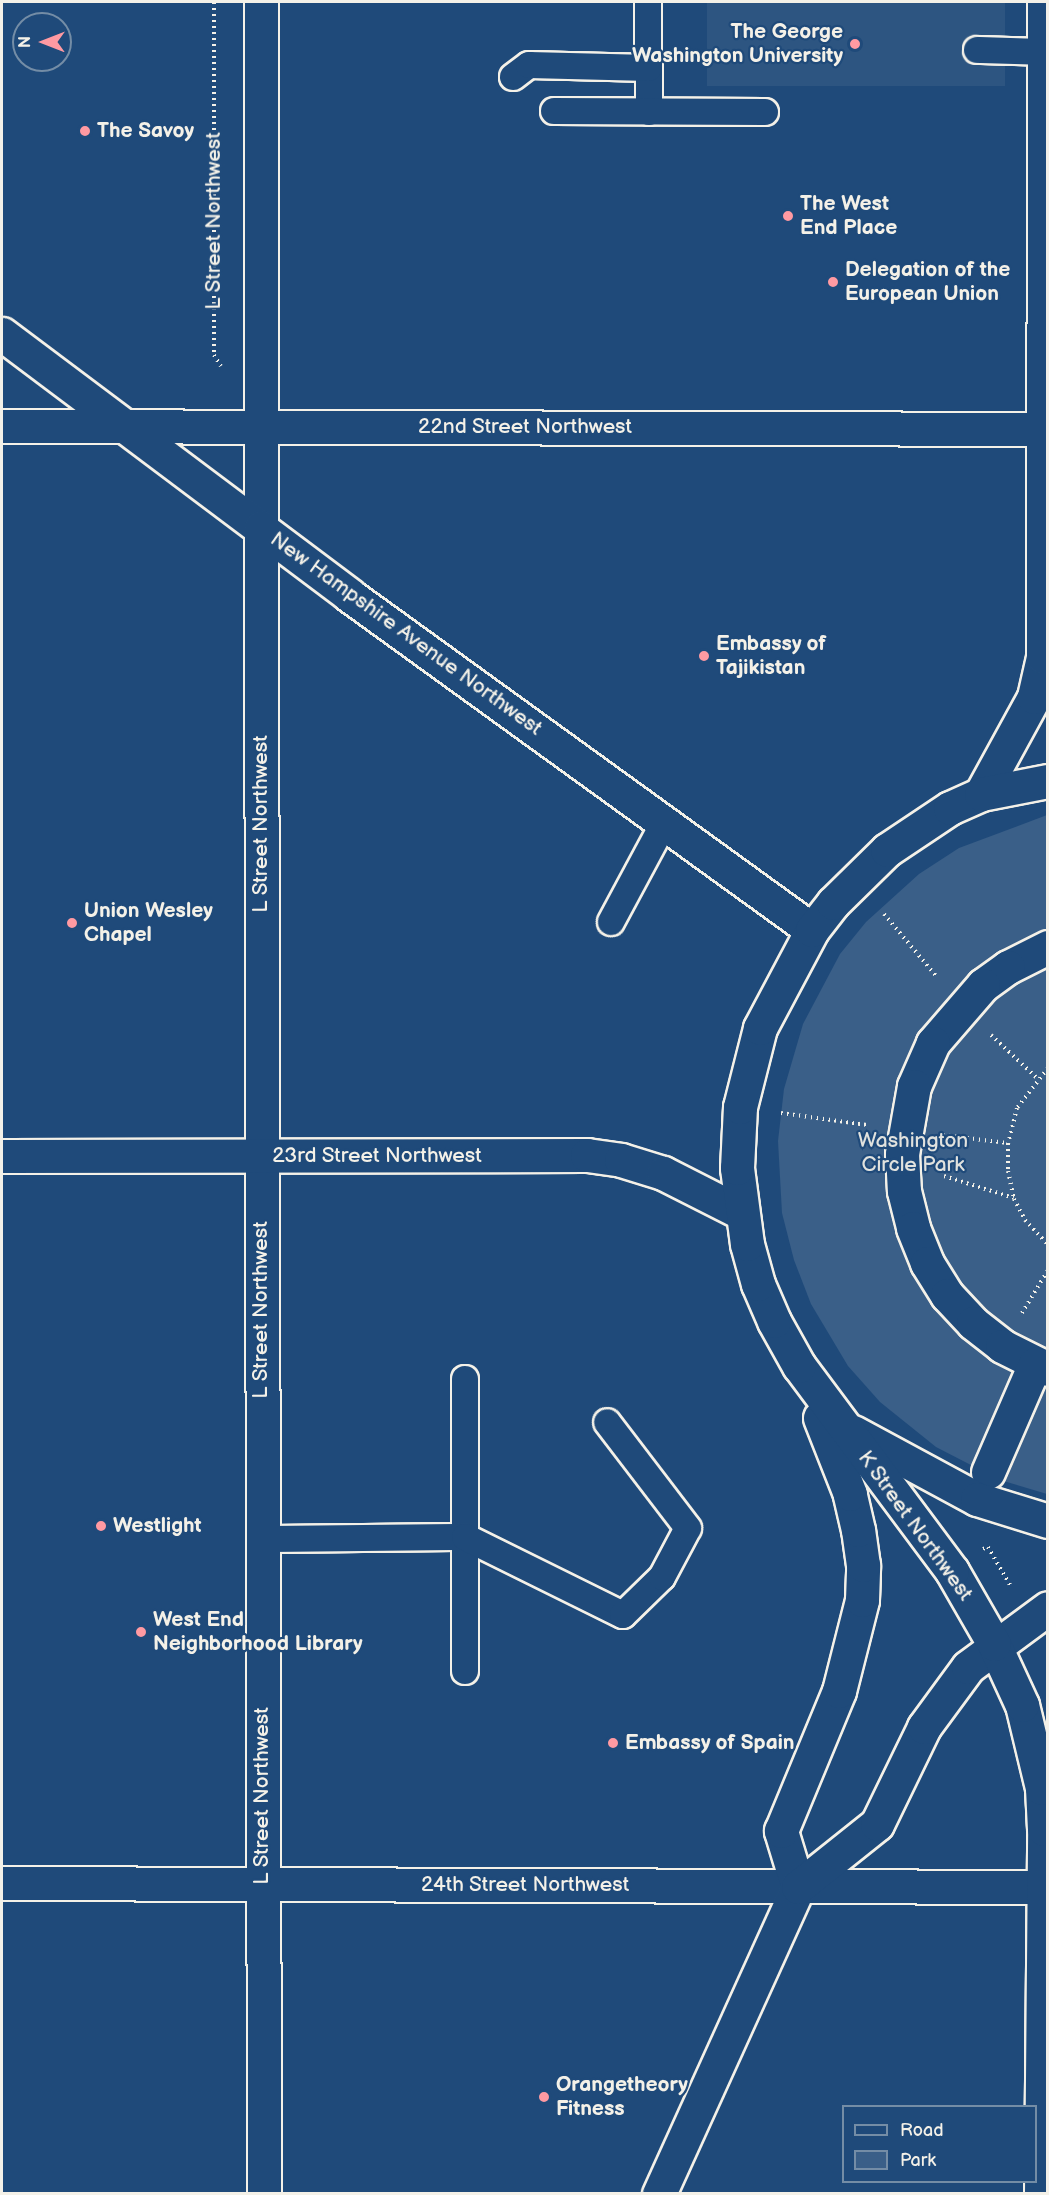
<!DOCTYPE html>
<html>
<head>
<meta charset="utf-8">
<style>
	body { margin:0 }
	#map { position:relative; width:1049px; height:2195px; overflow:hidden; background:#1f4a7a; font-family:"Balsamiq Sans",sans-serif }
	div>[style] { position:absolute }
	[style*='--x'] { left:calc(var(--x)*1px); top:calc(var(--y)*1px); width:calc(var(--w)*1px); rotate:calc(var(--a)*1deg) }
	.built>* { inset:0; background:#2d5581; transform-origin:0 0 }
	.green>* { inset:0; background:#3a5f88 }
	.path>* { height:4px; margin-top:-2px; transform-origin:0; background:repeating-linear-gradient(90deg,#f4f1e8 0 1.5px,transparent 0 6px) }
	.roads { filter:drop-shadow(2px 0 #f4f1e8) drop-shadow(-2px 0 #f4f1e8) drop-shadow(0 2px #f4f1e8) drop-shadow(0 -2px #f4f1e8) }
	.service>* { height:26px; margin:-13px; padding:0 13px; transform-origin:13px; border-radius:13px; background:#1f4a7a }
	.pedestrian>* { height:33px; margin:-16.5px; padding:0 16.5px; transform-origin:16.5px; border-radius:16.5px; background:#1f4a7a }
	.minor>* { height:33px; margin:-16.5px; padding:0 16.5px; transform-origin:16.5px; border-radius:16.5px; background:#1f4a7a }
	.tertiary>* { height:33px; margin:-16.5px; padding:0 16.5px; transform-origin:16.5px; border-radius:16.5px; background:#1f4a7a }
	.secondary>* { height:33px; margin:-16.5px; padding:0 16.5px; transform-origin:16.5px; border-radius:16.5px; background:#1f4a7a }
	.primary>* { height:33px; margin:-16.5px; padding:0 16.5px; transform-origin:16.5px; border-radius:16.5px; background:#1f4a7a }
	.dots>* { width:16px; height:16px; translate:-50% -50%; box-sizing:border-box; border:3px solid #1f4a7a; border-radius:50% }
	span { translate:-50% -50%; white-space:nowrap; text-align:center; line-height:1.15; -webkit-text-stroke:4.5px #1f4a7a; paint-order:stroke }
	.poi-label { font-size:21px; color:#f4f1e8; font-weight:700 }
	.right { translate:-100% -50%; text-align:right }
	.left { translate:0 -50%; text-align:left }
	.street-label { font-size:21px; color:#f4f1e8 }
	.park-label { font-size:21px; color:#e1e2de }
	.frame { position:absolute; inset:0; border:3px solid #f4f1e8; pointer-events:none }
	.legend { position:absolute; left:842px; top:2105px; width:195px; height:78px; box-sizing:border-box; background:#1f4a7a; border:2px solid #748da6; margin:0; padding:8px 10px; list-style:none; font-size:18px; color:#f4f1e8 }
	.legend li { display:flex; align-items:center; gap:12px; height:30px }
	.legend b { width:30px; border:2px solid #748da6 }
	.north { position:absolute; left:12px; top:12px; width:60px; height:60px; box-sizing:border-box; background:#1f4a7a; border:2px solid #748da6; border-radius:50%; rotate:270deg; font-size:16px; font-weight:700; line-height:24px; text-align:center; color:#f4f1e8 }
	.north::after { content:''; display:block; margin:auto; width:21px; height:27px; background:#ff9aa2; clip-path:polygon(50% 0,100% 100%,50% 72%,0 100%) }
</style>
</head>
<body>
<div id="map">
	<div class="built">
		<div style="left:707px;top:2px;width:298px;height:84px"></div>
	</div>
	<div class="green">
		<div style="clip-path:polygon(1047px 815px,1047px 1494px,1000px 1480px,936px 1447px,880px 1402px,848px 1366px,811px 1304px,794px 1260px,782px 1213px,778px 1141px,784px 1089px,803px 1024px,840px 954px,866px 922px,919px 874px,959px 848px)"></div>
	</div>
	<div class="path">
		<div style="--x:214;--y:2;--w:353;--a:90"></div>
		<div style="--x:214;--y:355;--w:13;--a:58"></div>
		<div style="--x:884;--y:914;--w:82;--a:49.9"></div>
		<div style="--x:991;--y:1035;--w:63;--a:43.1"></div>
		<div style="--x:1048;--y:1068;--w:51;--a:127.8"></div>
		<div style="--x:1017;--y:1108;--w:36;--a:104"></div>
		<div style="--x:1008;--y:1143;--w:28;--a:90"></div>
		<div style="--x:1008;--y:1171;--w:29;--a:78"></div>
		<div style="--x:1014;--y:1199;--w:24;--a:62"></div>
		<div style="--x:1025;--y:1220;--w:34;--a:47"></div>
		<div style="--x:781;--y:1113;--w:87;--a:7.9"></div>
		<div style="--x:943;--y:1135;--w:65;--a:7"></div>
		<div style="--x:944;--y:1176;--w:73;--a:17.4"></div>
		<div style="--x:1022;--y:1313;--w:50;--a:-58.8"></div>
		<div style="--x:983;--y:1549;--w:5;--a:-22"></div>
		<div style="--x:988;--y:1547;--w:44;--a:59.9"></div>
	</div>
	<div class="roads">
		<div class="service">
			<div style="--x:648;--y:2;--w:110;--a:89.5"></div>
			<div style="--x:977;--y:50;--w:67;--a:1.7"></div>
			<div style="--x:513;--y:77;--w:20;--a:-37"></div>
			<div style="--x:529;--y:65;--w:120;--a:1.4"></div>
			<div style="--x:554;--y:111;--w:211;--a:0.3"></div>
			<div style="--x:611;--y:922;--w:112;--a:-61.8"></div>
			<div style="--x:465;--y:1379;--w:292;--a:90"></div>
			<div style="--x:261;--y:1539;--w:204;--a:-0.6"></div>
			<div style="--x:465;--y:1537;--w:176;--a:26.3"></div>
			<div style="--x:623;--y:1615;--w:54;--a:-44.3"></div>
			<div style="--x:662;--y:1577;--w:55;--a:-62"></div>
			<div style="--x:688;--y:1528;--w:133;--a:-127.4"></div>
		</div>
		<div class="pedestrian">
			<div style="--x:1048;--y:947;--w:45;--a:153.4"></div>
			<div style="--x:1008;--y:967;--w:31;--a:144"></div>
			<div style="--x:983;--y:985;--w:77;--a:130.8"></div>
			<div style="--x:933;--y:1043;--w:47;--a:113.8"></div>
			<div style="--x:914;--y:1086;--w:69;--a:100"></div>
			<div style="--x:902;--y:1154;--w:37;--a:87"></div>
			<div style="--x:904;--y:1191;--w:38;--a:76"></div>
			<div style="--x:913;--y:1228;--w:38;--a:68"></div>
			<div style="--x:927;--y:1263;--w:38;--a:58"></div>
			<div style="--x:947;--y:1295;--w:38;--a:47"></div>
			<div style="--x:973;--y:1323;--w:37;--a:38"></div>
			<div style="--x:1002;--y:1346;--w:51;--a:26.6"></div>
			<div style="--x:988;--y:1472;--w:118;--a:-66.5"></div>
		</div>
		<div class="minor">
			<div style="--x:2;--y:1883;--w:1046;--a:0.22"></div>
		</div>
		<div class="tertiary">
			<div style="--x:261;--y:527;--w:525;--a:-90"></div>
		</div>
		<div class="secondary">
			<div style="--x:2;--y:334;--w:434;--a:36.9"></div>
			<div style="--x:349;--y:595;--w:571;--a:35.89"></div>
			<div style="--x:261;--y:527;--w:1667;--a:89.9"></div>
		</div>
		<div class="primary">
			<div style="--x:2;--y:426;--w:1046;--a:0.16"></div>
			<div style="--x:981;--y:794;--w:111;--a:-61.3"></div>
			<div style="--x:1034;--y:697;--w:41;--a:-77.3"></div>
			<div style="--x:1043;--y:657;--w:655;--a:-89.91"></div>
			<div style="--x:2;--y:1156;--w:585;--a:-0.1"></div>
			<div style="--x:587;--y:1155;--w:34;--a:8"></div>
			<div style="--x:621;--y:1160;--w:44;--a:17.2"></div>
			<div style="--x:663;--y:1173;--w:86;--a:26.9"></div>
			<div style="--x:853;--y:1432;--w:141;--a:28.4"></div>
			<div style="--x:977;--y:1499;--w:74;--a:17.2"></div>
			<div style="--x:798;--y:1887;--w:59;--a:-106.9"></div>
			<div style="--x:781;--y:1831;--w:152;--a:-67.5"></div>
			<div style="--x:839;--y:1691;--w:94;--a:-75.8"></div>
			<div style="--x:862;--y:1600;--w:35;--a:-88"></div>
			<div style="--x:863;--y:1565;--w:35;--a:-98"></div>
			<div style="--x:858;--y:1530;--w:37;--a:-103"></div>
			<div style="--x:850;--y:1494;--w:82;--a:-111.5"></div>
			<div style="--x:659;--y:2194;--w:337;--a:-65.6"></div>
			<div style="--x:798;--y:1887;--w:101;--a:-38.6"></div>
			<div style="--x:877;--y:1824;--w:108;--a:-64.1"></div>
			<div style="--x:924;--y:1727;--w:74;--a:-53.7"></div>
			<div style="--x:968;--y:1667;--w:99;--a:-36.4"></div>
			<div style="--x:1041;--y:2194;--w:365;--a:-89.5"></div>
			<div style="--x:1044;--y:1829;--w:41;--a:-92.8"></div>
			<div style="--x:1042;--y:1788;--w:85;--a:-103.5"></div>
			<div style="--x:1022;--y:1705;--w:67;--a:-114.7"></div>
			<div style="--x:994;--y:1644;--w:84;--a:-119.9"></div>
			<div style="--x:952;--y:1571;--w:256;--a:-126.7"></div>
			<div style="--x:799;--y:1366;--w:51;--a:-119.1"></div>
			<div style="--x:774;--y:1321;--w:40;--a:-113.4"></div>
			<div style="--x:758;--y:1284;--w:41;--a:-105.4"></div>
			<div style="--x:747;--y:1244;--w:77;--a:-97.5"></div>
			<div style="--x:737;--y:1168;--w:61;--a:-87.2"></div>
			<div style="--x:740;--y:1107;--w:81;--a:-75.8"></div>
			<div style="--x:760;--y:1028;--w:111;--a:-62"></div>
			<div style="--x:812;--y:930;--w:34;--a:-52"></div>
			<div style="--x:833;--y:903;--w:76;--a:-44.5"></div>
			<div style="--x:887;--y:850;--w:76;--a:-33.7"></div>
			<div style="--x:950;--y:808;--w:34;--a:-24"></div>
			<div style="--x:981;--y:794;--w:68;--a:-11"></div>
		</div>
	</div>
	<div class="dots">
		<div style="left:855px;top:44px;background:#ff9aa2"></div>
		<div style="left:85px;top:131px;background:#ff9aa2"></div>
		<div style="left:788px;top:216px;background:#ff9aa2"></div>
		<div style="left:833px;top:282px;background:#ff9aa2"></div>
		<div style="left:704px;top:656px;background:#ff9aa2"></div>
		<div style="left:72px;top:923px;background:#ff9aa2"></div>
		<div style="left:101px;top:1526px;background:#ff9aa2"></div>
		<div style="left:141px;top:1632px;background:#ff9aa2"></div>
		<div style="left:613px;top:1743px;background:#ff9aa2"></div>
		<div style="left:544px;top:2097px;background:#ff9aa2"></div>
	</div>
	<div class="poi-label">
		<span class="right" style="left:843px;top:44px">The George<br>Washington University</span>
		<span class="left" style="left:97px;top:131px">The Savoy</span>
		<span class="left" style="left:800px;top:216px">The West<br>End Place</span>
		<span class="left" style="left:845px;top:282px">Delegation of the<br>European Union</span>
		<span class="left" style="left:716px;top:656px">Embassy of<br>Tajikistan</span>
		<span class="left" style="left:84px;top:923px">Union Wesley<br>Chapel</span>
		<span class="left" style="left:113px;top:1526px">Westlight</span>
		<span class="left" style="left:153px;top:1632px">West End<br>Neighborhood Library</span>
		<span class="left" style="left:625px;top:1743px">Embassy of Spain</span>
		<span class="left" style="left:556px;top:2097px">Orangetheory<br>Fitness</span>
	</div>
	<div class="street-label">
		<span style="left:214px;top:221px;rotate:-90deg">L Street Northwest</span>
		<span style="left:525px;top:427px">22nd Street Northwest</span>
		<span style="left:406px;top:634px;rotate:36deg">New Hampshire Avenue Northwest</span>
		<span style="left:261px;top:824px;rotate:-90deg">L Street Northwest</span>
		<span style="left:377px;top:1156px">23rd Street Northwest</span>
		<span style="left:261px;top:1310px;rotate:-90deg">L Street Northwest</span>
		<span style="left:915px;top:1526px;rotate:54deg">K Street Northwest</span>
		<span style="left:262px;top:1796px;rotate:-90deg">L Street Northwest</span>
		<span style="left:525px;top:1885px">24th Street Northwest</span>
	</div>
	<div class="park-label">
		<span style="left:913px;top:1153px">Washington<br>Circle Park</span>
	</div>
	<div class="frame"></div>
	<ul class="legend">
	<li><b style="height:8px;background:#1f4a7a"></b>Road</li>
	<li><b style="height:16px;background:#3a5f88"></b>Park</li>
	</ul>
	<div class="north">N</div>
</div>
</body>
</html>
